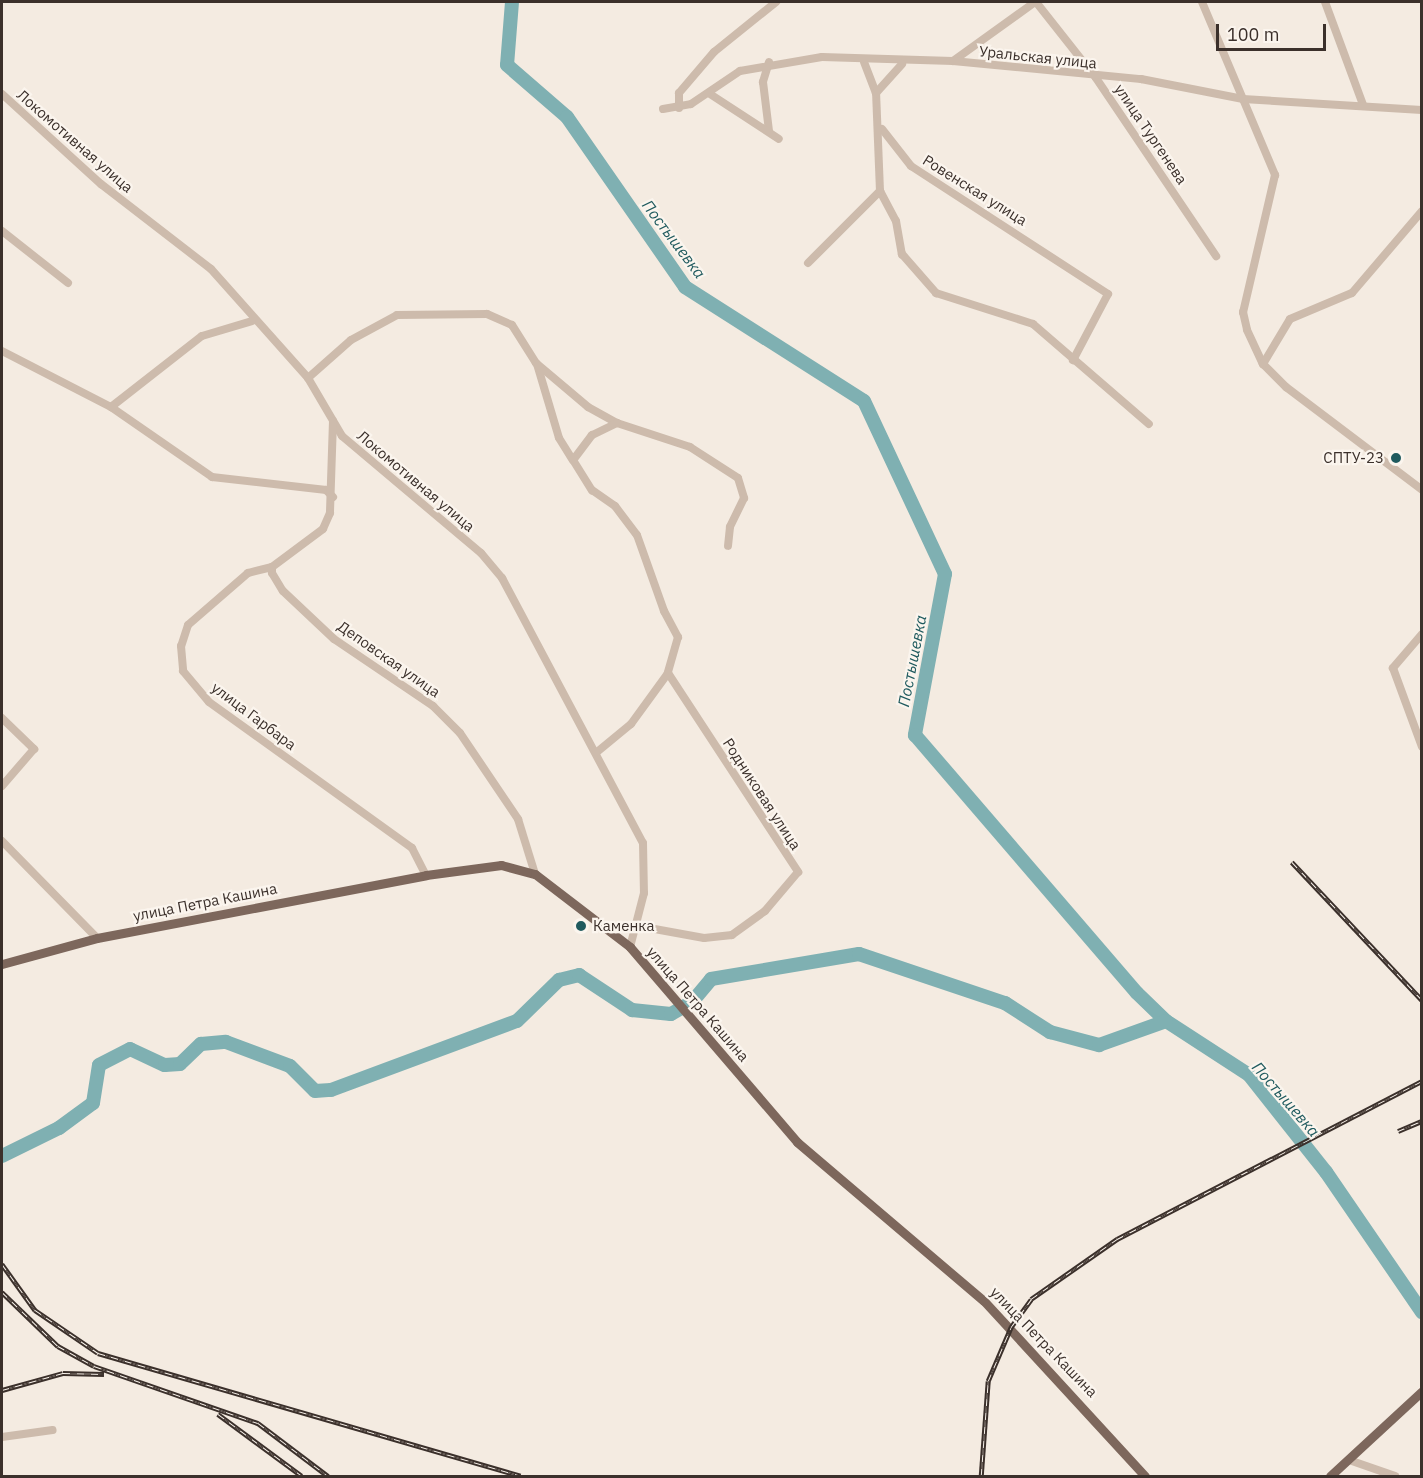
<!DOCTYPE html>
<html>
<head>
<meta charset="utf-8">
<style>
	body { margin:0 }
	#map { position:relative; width:1423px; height:1478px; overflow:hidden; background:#f4ebe1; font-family:"IBM Plex Sans",sans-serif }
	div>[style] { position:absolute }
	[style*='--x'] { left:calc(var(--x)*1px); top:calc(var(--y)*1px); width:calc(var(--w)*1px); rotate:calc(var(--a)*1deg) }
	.river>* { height:14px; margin:-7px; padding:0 7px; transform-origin:7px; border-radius:7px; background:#7fb0b2 }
	.minor>* { height:8px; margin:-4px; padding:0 4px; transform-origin:4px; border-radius:4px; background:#cdbbac }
	.major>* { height:9px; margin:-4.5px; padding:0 4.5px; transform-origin:4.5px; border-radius:4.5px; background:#7d675c }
	.rail>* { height:4.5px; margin-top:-2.25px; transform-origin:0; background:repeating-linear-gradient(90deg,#fbf5ee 0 7px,#3b302b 0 14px); box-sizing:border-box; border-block:2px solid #3b302b }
	.dots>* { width:16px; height:16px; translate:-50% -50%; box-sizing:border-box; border:3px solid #fbf5ee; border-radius:50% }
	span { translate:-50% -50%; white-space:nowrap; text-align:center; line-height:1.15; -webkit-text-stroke:4.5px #fbf5ee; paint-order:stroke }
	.street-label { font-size:15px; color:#3b302b }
	.poi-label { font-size:15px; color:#3b302b }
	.right { translate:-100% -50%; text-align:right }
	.left { translate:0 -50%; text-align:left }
	.water-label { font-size:16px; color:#1f5a5e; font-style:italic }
	.frame { position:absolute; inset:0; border:3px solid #3b302b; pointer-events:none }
	.scale { position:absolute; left:1216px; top:24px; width:110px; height:27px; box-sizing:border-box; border:3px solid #3b302b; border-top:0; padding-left:8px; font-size:18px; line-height:21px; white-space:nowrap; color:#3b302b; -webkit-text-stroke:4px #fbf5ee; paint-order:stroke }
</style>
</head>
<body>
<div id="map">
	<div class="river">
		<div style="--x:512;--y:2;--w:63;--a:94.5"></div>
		<div style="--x:507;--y:65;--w:79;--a:40.9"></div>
		<div style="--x:567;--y:117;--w:207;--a:55.2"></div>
		<div style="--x:685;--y:287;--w:212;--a:32.5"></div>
		<div style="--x:864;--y:401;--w:191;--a:64.9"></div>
		<div style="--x:945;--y:574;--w:164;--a:100.6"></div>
		<div style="--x:915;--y:735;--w:340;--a:49.3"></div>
		<div style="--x:1137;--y:993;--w:40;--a:44"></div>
		<div style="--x:1166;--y:1021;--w:99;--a:33"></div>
		<div style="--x:1249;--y:1075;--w:124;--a:51.6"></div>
		<div style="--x:1326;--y:1172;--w:170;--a:55.6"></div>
		<div style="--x:2;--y:1156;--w:64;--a:-26.2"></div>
		<div style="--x:59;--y:1128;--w:42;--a:-36.3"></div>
		<div style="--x:93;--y:1103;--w:38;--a:-81"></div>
		<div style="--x:99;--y:1065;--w:35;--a:-27"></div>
		<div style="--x:130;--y:1049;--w:38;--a:25"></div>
		<div style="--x:165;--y:1065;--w:15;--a:-4"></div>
		<div style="--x:180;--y:1064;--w:29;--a:-44"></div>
		<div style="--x:201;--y:1044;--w:25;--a:-5"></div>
		<div style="--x:226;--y:1042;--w:68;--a:20.6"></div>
		<div style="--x:290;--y:1066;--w:35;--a:45"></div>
		<div style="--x:315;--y:1091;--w:16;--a:-4"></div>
		<div style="--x:331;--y:1090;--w:198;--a:-20.4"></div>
		<div style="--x:517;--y:1021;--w:59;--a:-44.3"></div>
		<div style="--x:559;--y:980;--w:21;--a:-14"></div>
		<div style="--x:579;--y:975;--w:64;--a:33.4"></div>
		<div style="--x:632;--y:1010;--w:39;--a:6"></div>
		<div style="--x:671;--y:1014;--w:24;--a:-30"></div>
		<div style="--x:692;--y:1002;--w:30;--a:-50"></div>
		<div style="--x:711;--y:979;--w:150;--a:-9.6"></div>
		<div style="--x:859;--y:954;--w:154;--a:18.6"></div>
		<div style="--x:1005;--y:1003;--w:54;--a:32.8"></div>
		<div style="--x:1050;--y:1032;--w:51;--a:14.9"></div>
		<div style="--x:1099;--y:1045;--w:71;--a:-19.7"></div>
	</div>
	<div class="minor">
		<div style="--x:1036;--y:2;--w:97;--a:51.7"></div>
		<div style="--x:1096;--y:78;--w:215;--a:56"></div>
		<div style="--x:1202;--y:2;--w:188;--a:67.1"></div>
		<div style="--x:1275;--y:175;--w:141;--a:103.1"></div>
		<div style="--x:1243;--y:312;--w:18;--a:77"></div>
		<div style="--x:1247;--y:330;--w:38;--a:65"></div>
		<div style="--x:1263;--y:364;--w:33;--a:45"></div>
		<div style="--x:1286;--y:387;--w:171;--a:37.1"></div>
		<div style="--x:1325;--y:2;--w:110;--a:69.7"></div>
		<div style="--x:953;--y:61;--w:101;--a:-35.7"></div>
		<div style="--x:769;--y:62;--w:21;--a:107"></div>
		<div style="--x:763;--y:82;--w:49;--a:83"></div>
		<div style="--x:864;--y:62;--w:33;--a:69"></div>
		<div style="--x:2;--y:94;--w:134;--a:42.3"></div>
		<div style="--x:101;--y:184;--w:139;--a:37.7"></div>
		<div style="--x:211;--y:269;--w:146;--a:48.3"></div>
		<div style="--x:308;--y:378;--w:67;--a:59.6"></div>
		<div style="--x:342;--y:436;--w:182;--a:40.1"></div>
		<div style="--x:481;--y:553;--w:33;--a:50"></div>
		<div style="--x:502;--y:578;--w:300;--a:62"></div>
		<div style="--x:643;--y:843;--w:50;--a:88.9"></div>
		<div style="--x:644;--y:893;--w:56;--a:104.5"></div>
		<div style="--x:710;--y:94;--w:82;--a:33.1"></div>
		<div style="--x:679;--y:108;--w:15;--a:-90"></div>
		<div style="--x:679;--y:93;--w:54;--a:-49.5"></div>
		<div style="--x:714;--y:52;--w:80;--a:-38.9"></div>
		<div style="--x:663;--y:109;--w:28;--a:-10"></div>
		<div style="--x:691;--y:104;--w:59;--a:-34"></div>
		<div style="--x:740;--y:71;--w:83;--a:-9.7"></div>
		<div style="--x:822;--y:57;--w:131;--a:1.7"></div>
		<div style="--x:953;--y:61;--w:189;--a:5.5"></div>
		<div style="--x:1141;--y:79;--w:104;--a:11.1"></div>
		<div style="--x:1243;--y:99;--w:179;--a:3.5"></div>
		<div style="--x:882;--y:129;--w:47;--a:51.9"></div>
		<div style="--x:911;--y:166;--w:235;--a:33"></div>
		<div style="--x:1108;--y:294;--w:75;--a:117.9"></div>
		<div style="--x:880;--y:191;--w:34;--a:62"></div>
		<div style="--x:896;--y:221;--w:34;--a:80"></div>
		<div style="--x:902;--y:254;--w:52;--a:48.9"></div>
		<div style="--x:936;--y:293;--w:102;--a:17.7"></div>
		<div style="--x:1033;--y:324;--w:153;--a:40.8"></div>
		<div style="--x:2;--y:231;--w:84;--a:38.2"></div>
		<div style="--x:808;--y:263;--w:102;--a:-45"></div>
		<div style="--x:880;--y:191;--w:98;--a:-92.3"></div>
		<div style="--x:876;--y:93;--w:39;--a:-48"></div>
		<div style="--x:2;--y:351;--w:123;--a:27.2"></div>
		<div style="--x:111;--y:407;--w:123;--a:34.7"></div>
		<div style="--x:212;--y:477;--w:115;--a:6.5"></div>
		<div style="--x:326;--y:490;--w:10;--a:45"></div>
		<div style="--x:537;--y:364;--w:77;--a:73.4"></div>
		<div style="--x:559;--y:438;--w:26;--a:58"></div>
		<div style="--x:1263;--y:364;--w:52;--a:-59"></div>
		<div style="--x:1290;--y:319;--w:67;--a:-22.8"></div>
		<div style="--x:1352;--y:293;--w:108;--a:-49.5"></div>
		<div style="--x:308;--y:378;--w:57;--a:-41.5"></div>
		<div style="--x:351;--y:340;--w:52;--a:-28.5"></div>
		<div style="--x:397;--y:315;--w:90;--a:-0.6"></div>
		<div style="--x:487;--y:314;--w:27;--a:24"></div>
		<div style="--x:512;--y:325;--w:45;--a:57.7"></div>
		<div style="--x:536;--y:363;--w:68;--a:40.2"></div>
		<div style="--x:588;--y:407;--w:33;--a:29"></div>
		<div style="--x:617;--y:423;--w:77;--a:18.2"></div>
		<div style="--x:690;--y:447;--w:57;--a:32.9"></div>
		<div style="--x:738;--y:478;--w:21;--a:73"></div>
		<div style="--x:744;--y:498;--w:32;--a:116"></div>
		<div style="--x:730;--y:527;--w:19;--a:96"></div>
		<div style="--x:111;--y:407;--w:115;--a:-38"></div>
		<div style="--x:202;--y:336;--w:52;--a:-16.7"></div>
		<div style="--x:333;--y:421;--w:92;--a:91.9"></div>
		<div style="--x:330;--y:513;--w:17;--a:114"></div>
		<div style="--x:323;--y:529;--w:64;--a:143.3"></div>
		<div style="--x:272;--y:567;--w:6;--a:90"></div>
		<div style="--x:272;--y:573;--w:21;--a:59"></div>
		<div style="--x:283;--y:591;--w:70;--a:43.3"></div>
		<div style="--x:334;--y:639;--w:120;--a:34.1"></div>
		<div style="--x:433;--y:706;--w:38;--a:45"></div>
		<div style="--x:460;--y:733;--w:104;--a:56"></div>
		<div style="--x:518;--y:819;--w:58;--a:72.8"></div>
		<div style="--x:617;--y:423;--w:28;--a:154"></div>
		<div style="--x:592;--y:435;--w:31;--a:127"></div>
		<div style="--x:573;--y:460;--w:36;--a:58"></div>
		<div style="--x:592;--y:490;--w:28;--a:35"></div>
		<div style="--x:615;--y:506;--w:36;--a:53"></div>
		<div style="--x:637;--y:535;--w:81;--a:70.4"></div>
		<div style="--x:664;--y:611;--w:30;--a:62"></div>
		<div style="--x:678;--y:637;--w:37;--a:106"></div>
		<div style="--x:668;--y:673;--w:238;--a:56.8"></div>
		<div style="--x:798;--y:872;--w:51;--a:130.2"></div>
		<div style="--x:765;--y:911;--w:41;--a:144"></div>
		<div style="--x:732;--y:935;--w:28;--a:174"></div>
		<div style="--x:704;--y:938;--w:67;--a:-169.7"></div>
		<div style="--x:272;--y:567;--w:25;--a:166"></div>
		<div style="--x:248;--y:573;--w:79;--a:139.1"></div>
		<div style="--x:188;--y:625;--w:22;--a:108"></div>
		<div style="--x:181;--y:646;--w:25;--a:85"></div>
		<div style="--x:183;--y:671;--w:40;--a:50"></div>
		<div style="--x:209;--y:702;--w:250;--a:35.7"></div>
		<div style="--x:412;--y:848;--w:30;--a:63"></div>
		<div style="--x:1422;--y:634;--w:45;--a:130.5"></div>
		<div style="--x:1393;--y:668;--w:84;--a:69.8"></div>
		<div style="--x:2;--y:718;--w:45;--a:44.1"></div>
		<div style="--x:34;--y:749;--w:49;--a:130.9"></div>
		<div style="--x:597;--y:752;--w:44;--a:-39.5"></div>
		<div style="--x:631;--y:724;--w:63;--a:-54"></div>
		<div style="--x:2;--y:841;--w:136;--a:45.6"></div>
		<div style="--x:2;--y:1437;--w:51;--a:-7.8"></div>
		<div style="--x:1349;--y:1460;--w:49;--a:19.2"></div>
	</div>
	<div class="major">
		<div style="--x:2;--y:964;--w:98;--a:-15.3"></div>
		<div style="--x:97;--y:938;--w:335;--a:-10.8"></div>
		<div style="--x:426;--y:875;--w:76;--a:-7.6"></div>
		<div style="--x:501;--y:865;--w:35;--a:15"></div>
		<div style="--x:535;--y:874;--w:120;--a:37.5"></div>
		<div style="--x:630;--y:947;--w:257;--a:49.4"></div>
		<div style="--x:797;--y:1142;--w:245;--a:40.4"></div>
		<div style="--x:984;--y:1301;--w:238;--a:47.4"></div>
		<div style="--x:1330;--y:1476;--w:125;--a:-42.7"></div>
	</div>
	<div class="rail">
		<div style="--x:1292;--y:862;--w:190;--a:46.7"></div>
		<div style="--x:1398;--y:1131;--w:26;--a:-23"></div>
		<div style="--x:2;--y:1264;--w:57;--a:54.3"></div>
		<div style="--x:35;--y:1310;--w:76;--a:34.3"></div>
		<div style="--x:98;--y:1353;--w:440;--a:16.2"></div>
		<div style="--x:2;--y:1292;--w:78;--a:44"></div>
		<div style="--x:58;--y:1346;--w:41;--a:29.1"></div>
		<div style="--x:94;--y:1366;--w:174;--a:19.2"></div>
		<div style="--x:258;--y:1423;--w:88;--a:37.1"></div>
		<div style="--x:2;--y:1390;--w:63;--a:-15.6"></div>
		<div style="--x:63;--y:1373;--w:41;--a:1.4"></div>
		<div style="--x:218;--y:1414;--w:104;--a:36.4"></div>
		<div style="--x:981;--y:1476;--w:95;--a:-85.8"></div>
		<div style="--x:988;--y:1381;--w:59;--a:-66.9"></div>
		<div style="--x:1011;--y:1327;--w:34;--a:-54"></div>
		<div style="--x:1031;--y:1299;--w:105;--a:-34.9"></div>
		<div style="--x:1117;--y:1239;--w:343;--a:-27.4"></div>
	</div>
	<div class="dots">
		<div style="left:1396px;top:458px;background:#1f5a5e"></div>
		<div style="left:581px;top:926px;background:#1f5a5e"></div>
	</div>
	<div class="street-label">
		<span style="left:1038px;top:57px;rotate:6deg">Уральская улица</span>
		<span style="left:1151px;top:134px;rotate:56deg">улица Тургенева</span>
		<span style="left:75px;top:141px;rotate:41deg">Локомотивная улица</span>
		<span style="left:975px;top:190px;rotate:32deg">Ровенская улица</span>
		<span style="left:416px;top:481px;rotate:40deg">Локомотивная улица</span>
		<span style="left:389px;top:659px;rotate:35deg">Деповская улица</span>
		<span style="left:254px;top:716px;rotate:37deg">улица Гарбара</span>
		<span style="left:762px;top:794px;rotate:57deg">Родниковая улица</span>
		<span style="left:205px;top:902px;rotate:-11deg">улица Петра Кашина</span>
		<span style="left:698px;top:1004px;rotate:49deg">улица Петра Кашина</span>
		<span style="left:1044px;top:1342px;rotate:46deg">улица Петра Кашина</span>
	</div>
	<div class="poi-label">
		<span class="right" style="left:1384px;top:458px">СПТУ-23</span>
		<span class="left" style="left:593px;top:926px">Каменка</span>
	</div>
	<div class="water-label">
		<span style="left:674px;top:239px;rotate:53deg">Постышевка</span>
		<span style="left:912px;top:661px;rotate:-79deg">Постышевка</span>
		<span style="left:1286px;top:1099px;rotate:49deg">Постышевка</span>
	</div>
	<div class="frame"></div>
	<div class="scale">100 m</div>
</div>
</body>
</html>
